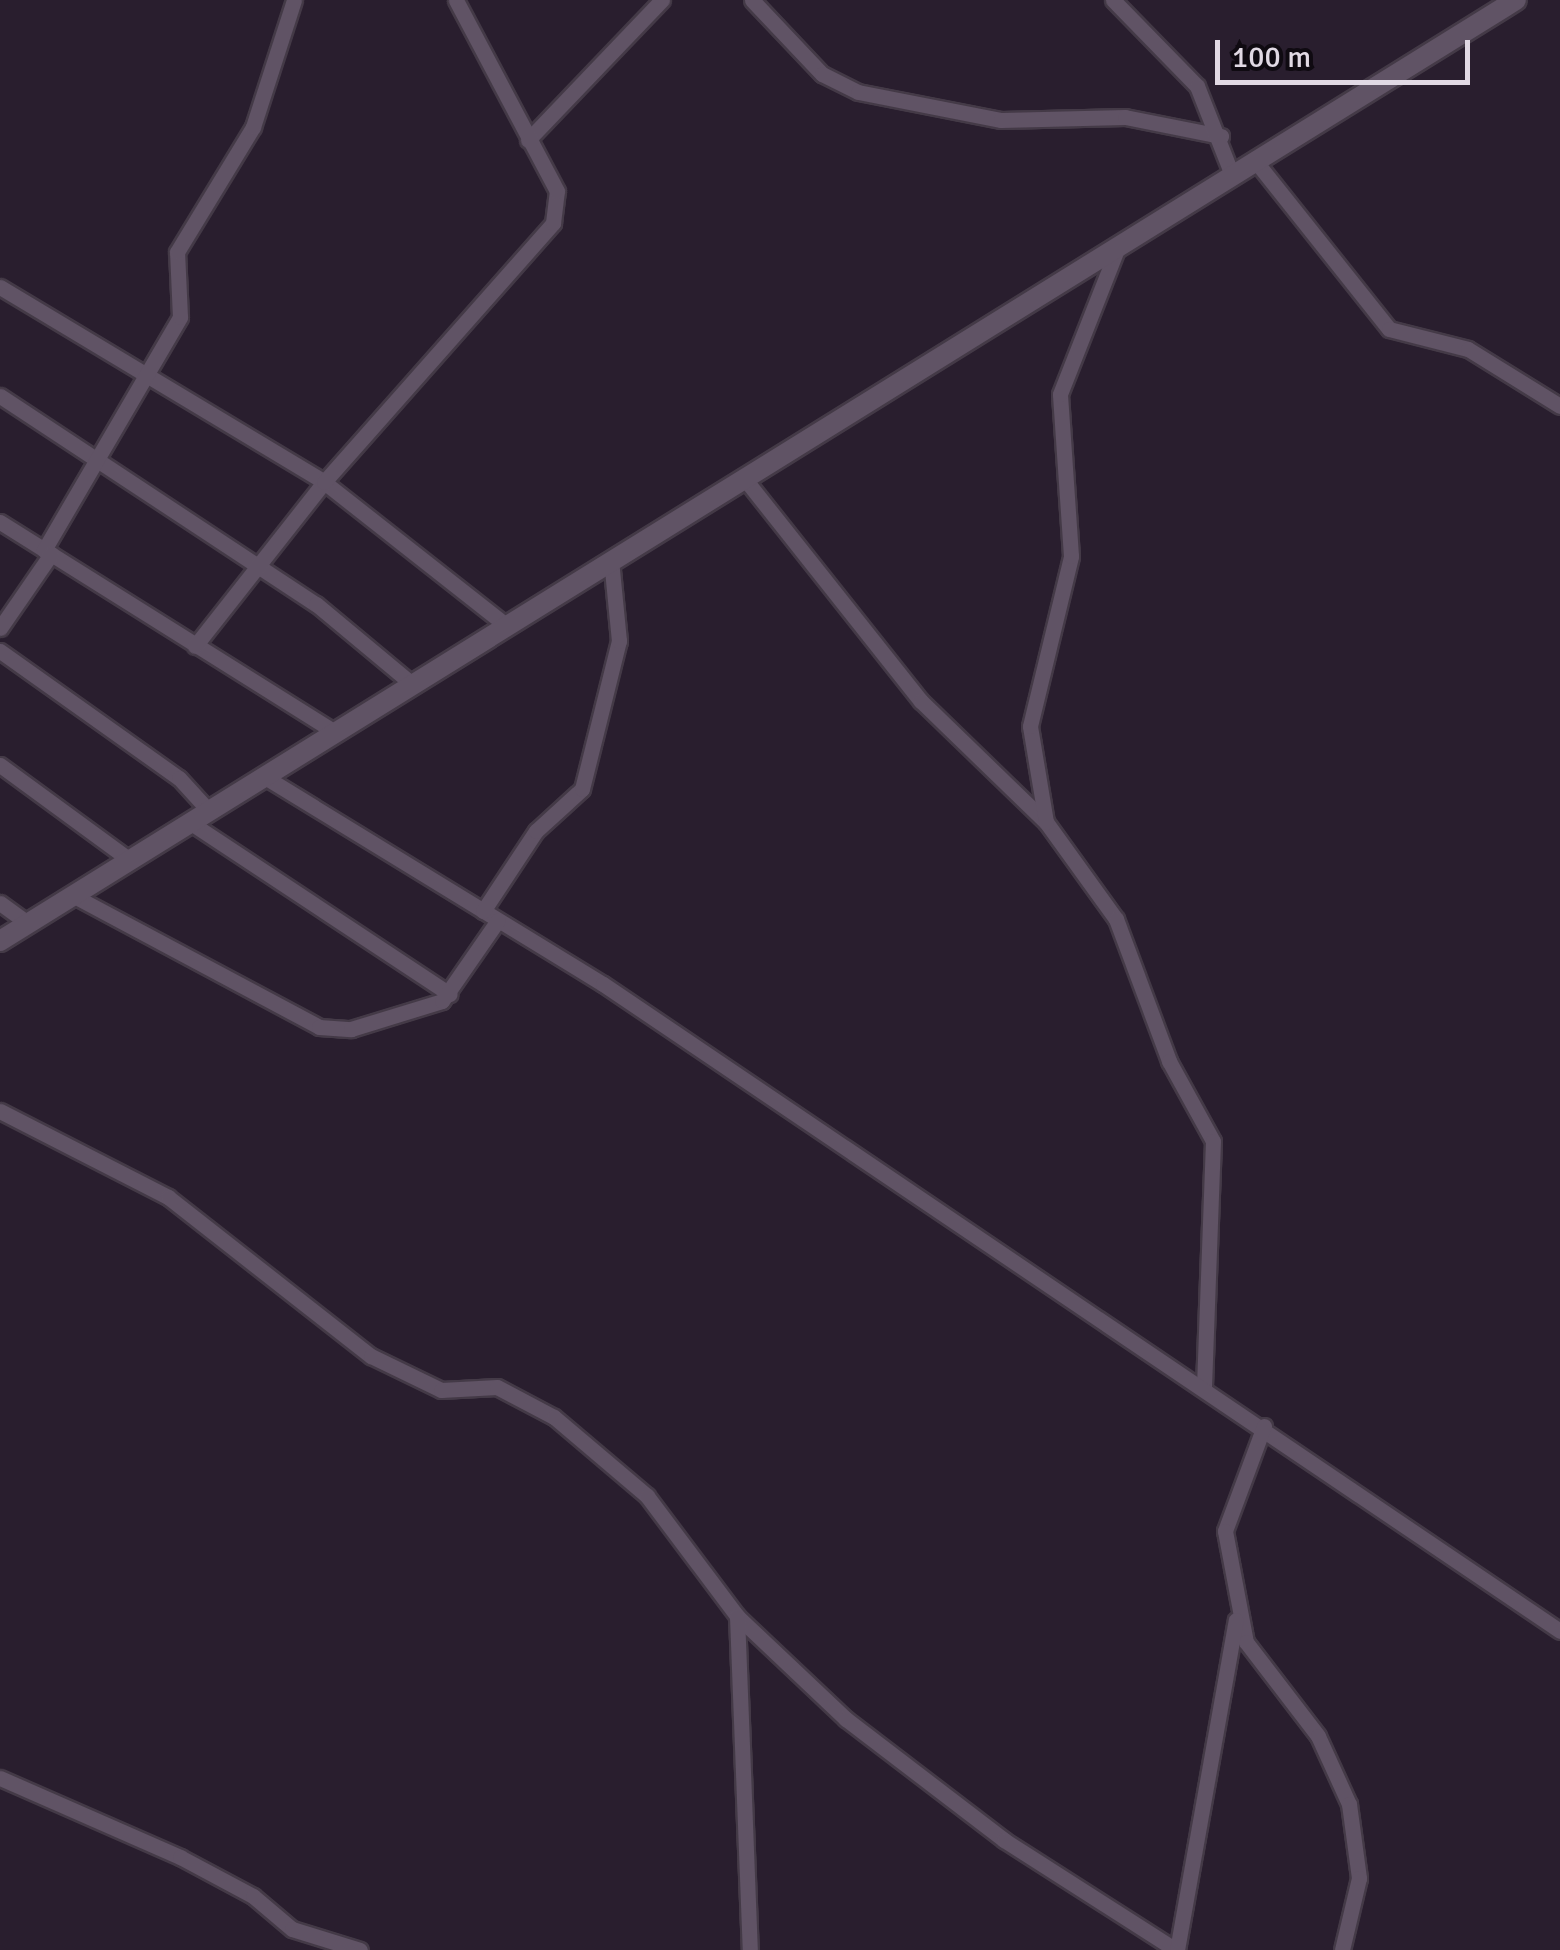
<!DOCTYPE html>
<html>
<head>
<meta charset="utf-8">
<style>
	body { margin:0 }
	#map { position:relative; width:1560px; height:1950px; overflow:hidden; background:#291e2e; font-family:Signika,sans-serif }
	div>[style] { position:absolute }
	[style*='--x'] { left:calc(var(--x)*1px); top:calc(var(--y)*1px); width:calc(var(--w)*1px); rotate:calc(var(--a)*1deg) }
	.roads { filter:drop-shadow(2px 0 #443a47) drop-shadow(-2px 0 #443a47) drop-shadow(0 2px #443a47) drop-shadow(0 -2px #443a47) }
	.minor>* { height:15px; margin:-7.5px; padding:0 7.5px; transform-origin:7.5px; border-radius:7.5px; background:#605365 }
	.tertiary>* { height:20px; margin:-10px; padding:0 10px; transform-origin:10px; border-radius:10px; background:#605365 }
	span { translate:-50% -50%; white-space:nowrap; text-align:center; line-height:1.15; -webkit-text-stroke:8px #0f0a11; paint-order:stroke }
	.scale { position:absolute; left:1215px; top:40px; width:255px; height:45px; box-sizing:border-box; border:5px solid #e1d9e4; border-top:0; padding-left:12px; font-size:30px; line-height:35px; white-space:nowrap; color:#e1d9e4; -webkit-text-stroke:8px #0f0a11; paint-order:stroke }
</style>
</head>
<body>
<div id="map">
	<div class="roads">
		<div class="minor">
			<div style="--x:752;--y:0;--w:102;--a:46.6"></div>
			<div style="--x:822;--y:74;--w:40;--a:26.6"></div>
			<div style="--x:858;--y:92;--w:146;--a:11.1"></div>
			<div style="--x:1001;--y:120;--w:124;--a:-1.4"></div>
			<div style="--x:1125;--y:117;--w:98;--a:11.2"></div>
			<div style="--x:1113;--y:0;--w:120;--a:45.7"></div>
			<div style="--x:1197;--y:86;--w:96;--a:68.5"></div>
			<div style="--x:528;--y:140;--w:194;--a:-46.3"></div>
			<div style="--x:1257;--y:163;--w:212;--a:51.5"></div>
			<div style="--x:1389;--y:329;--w:81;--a:14.2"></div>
			<div style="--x:1468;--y:349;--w:108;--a:31.8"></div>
			<div style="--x:0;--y:287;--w:378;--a:31"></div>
			<div style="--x:324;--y:482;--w:231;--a:38.2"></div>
			<div style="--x:0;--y:396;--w:378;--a:33.4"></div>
			<div style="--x:316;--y:604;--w:125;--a:39.8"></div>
			<div style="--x:748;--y:483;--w:278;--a:51.6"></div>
			<div style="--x:921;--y:701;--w:174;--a:44.1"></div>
			<div style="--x:1046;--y:822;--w:120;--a:54.2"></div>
			<div style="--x:1116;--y:919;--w:152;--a:69.5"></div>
			<div style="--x:1169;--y:1061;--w:91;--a:61.2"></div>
			<div style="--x:1213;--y:1141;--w:246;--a:92.1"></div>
			<div style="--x:0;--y:522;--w:395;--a:32.1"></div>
			<div style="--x:44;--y:550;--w:270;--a:-59.7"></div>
			<div style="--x:180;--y:317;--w:65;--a:-92.6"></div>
			<div style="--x:177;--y:252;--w:146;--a:-58.7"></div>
			<div style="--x:253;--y:127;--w:133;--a:-72.1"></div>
			<div style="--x:0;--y:628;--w:90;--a:-55.4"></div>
			<div style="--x:195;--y:646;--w:209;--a:-51.8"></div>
			<div style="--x:324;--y:482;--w:346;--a:-48.5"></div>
			<div style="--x:553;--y:223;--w:32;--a:-83"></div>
			<div style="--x:557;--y:191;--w:216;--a:-117.9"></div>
			<div style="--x:0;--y:651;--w:219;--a:35.4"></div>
			<div style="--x:179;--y:778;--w:45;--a:47.7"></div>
			<div style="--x:0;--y:765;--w:161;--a:36.2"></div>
			<div style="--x:265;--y:777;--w:396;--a:31.5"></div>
			<div style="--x:603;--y:984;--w:1155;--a:34.06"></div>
			<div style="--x:1046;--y:822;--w:97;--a:-99.5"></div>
			<div style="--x:1030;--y:726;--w:175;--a:-76.4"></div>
			<div style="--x:1071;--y:556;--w:162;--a:-93.9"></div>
			<div style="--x:1060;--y:394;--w:161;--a:-68.5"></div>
			<div style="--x:191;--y:823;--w:310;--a:33.5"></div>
			<div style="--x:74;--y:896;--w:278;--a:28.1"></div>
			<div style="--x:319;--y:1027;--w:32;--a:4"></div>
			<div style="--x:351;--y:1029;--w:95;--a:-17.1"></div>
			<div style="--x:442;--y:1001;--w:98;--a:-55.3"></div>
			<div style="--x:0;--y:903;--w:34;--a:36"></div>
			<div style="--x:483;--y:911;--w:96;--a:-56.5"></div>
			<div style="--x:536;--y:831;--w:62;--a:-42.4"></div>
			<div style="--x:582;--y:789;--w:153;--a:-76"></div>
			<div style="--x:619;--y:641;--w:82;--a:-95.6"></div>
			<div style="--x:0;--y:1111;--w:189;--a:27.1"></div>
			<div style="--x:168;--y:1197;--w:258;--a:38.1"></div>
			<div style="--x:371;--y:1356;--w:78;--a:25.9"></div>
			<div style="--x:441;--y:1390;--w:56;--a:-3.1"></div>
			<div style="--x:497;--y:1387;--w:64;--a:27.8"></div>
			<div style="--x:554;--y:1417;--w:122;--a:40.3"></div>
			<div style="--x:647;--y:1496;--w:150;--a:53.1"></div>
			<div style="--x:737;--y:1616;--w:150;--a:43.4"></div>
			<div style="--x:846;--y:1719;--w:199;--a:37.4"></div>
			<div style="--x:1004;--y:1840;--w:204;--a:32.6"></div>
			<div style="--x:1264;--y:1426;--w:112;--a:110.4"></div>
			<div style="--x:1225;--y:1531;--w:113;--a:79.3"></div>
			<div style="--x:1246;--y:1642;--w:118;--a:52.5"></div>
			<div style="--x:1318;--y:1736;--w:75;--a:65.5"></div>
			<div style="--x:1349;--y:1804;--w:75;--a:82.3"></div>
			<div style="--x:1359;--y:1878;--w:74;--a:103.3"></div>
			<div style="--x:737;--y:1616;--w:334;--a:87.8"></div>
			<div style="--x:0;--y:1778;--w:197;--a:23.7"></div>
			<div style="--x:180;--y:1857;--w:83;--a:28.1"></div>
			<div style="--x:253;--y:1896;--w:51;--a:40.2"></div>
			<div style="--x:292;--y:1929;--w:71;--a:17.2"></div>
			<div style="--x:1177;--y:1950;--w:335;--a:-79.9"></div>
		</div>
		<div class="tertiary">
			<div style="--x:0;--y:941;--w:1784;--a:-31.83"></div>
		</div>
	</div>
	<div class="scale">100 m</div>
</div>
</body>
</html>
